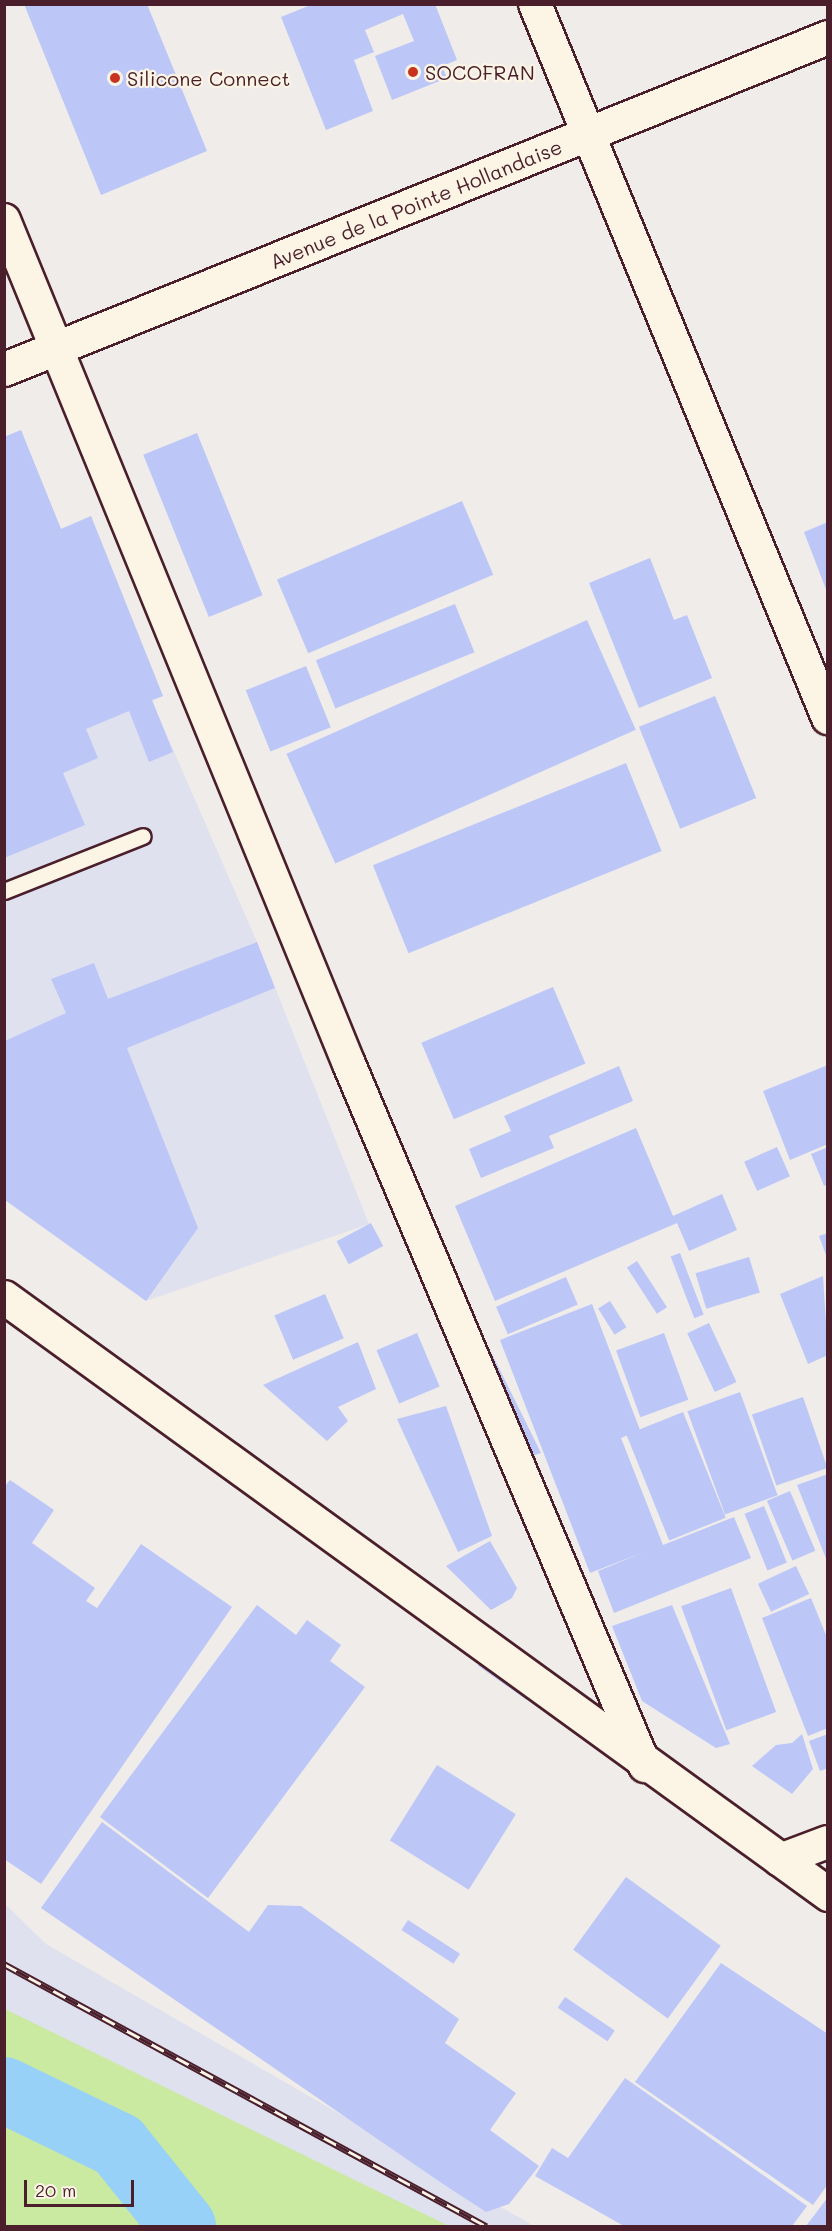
<!DOCTYPE html>
<html>
<head>
<meta charset="utf-8">
<style>
	body { margin:0 }
	#map { position:relative; width:832px; height:2231px; overflow:hidden; background:#efece9; font-family:Mali,sans-serif }
	div>[style] { position:absolute }
	[style*='--x'] { left:calc(var(--x)*1px); top:calc(var(--y)*1px); width:calc(var(--w)*1px); rotate:calc(var(--a)*1deg) }
	.built>* { inset:0; background:#e0e1ee }
	.green>* { inset:0; background:#cae9a1 }
	.river>* { height:66px; margin:-33px; padding:0 33px; transform-origin:33px; border-radius:33px; background:#98d1f8 }
	.building>* { inset:0; background:#bcc7f8; transform-origin:0 0 }
	.roads { filter:drop-shadow(2px 0 #4a1f2b) drop-shadow(-2px 0 #4a1f2b) drop-shadow(0 2px #4a1f2b) drop-shadow(0 -2px #4a1f2b) }
	.lane>* { height:15px; margin:-7.5px; padding:0 7.5px; transform-origin:7.5px; border-radius:7.5px; background:#fcf5e5 }
	.street>* { height:32px; margin:-16px; padding:0 16px; transform-origin:16px; border-radius:16px; background:#fcf5e5 }
	.secondary>* { height:33px; margin:-16.5px; padding:0 16.5px; transform-origin:16.5px; border-radius:16.5px; background:#fcf5e5 }
	.rail>* { height:7px; margin-top:-3.5px; transform-origin:0; background:repeating-linear-gradient(90deg,#fcf5e5 0 14px,#4a1f2b 0 28px); box-sizing:border-box; border-block:2px solid #4a1f2b }
	.dots>* { width:16px; height:16px; translate:-50% -50%; box-sizing:border-box; border:3px solid #fcf5e5; border-radius:50% }
	span { translate:-50% -50%; white-space:nowrap; text-align:center; line-height:1.15; -webkit-text-stroke:4.5px #fcf5e5; paint-order:stroke }
	.poi-label { font-size:20px; color:#4a1f2b }
	.left { translate:0 -50%; text-align:left }
	.street-label { font-size:20px; color:#4a1f2b }
	.frame { position:absolute; inset:0; border:6px solid #4a1f2b; pointer-events:none }
	.scale { position:absolute; left:24px; top:2180px; width:110px; height:27px; box-sizing:border-box; border:3px solid #4a1f2b; border-top:0; padding-left:8px; font-size:18px; line-height:21px; white-space:nowrap; color:#4a1f2b; -webkit-text-stroke:4px #fcf5e5; paint-order:stroke }
</style>
</head>
<body>
<div id="map">
	<div class="built">
		<div style="clip-path:polygon(21px 430px,61px 529px,91px 516px,163px 696px,152px 701px,257px 942px,369px 1224px,146px 1301px,5px 1200px,4px 437px)"></div>
		<div style="clip-path:polygon(4px 1903px,46px 1944px,534px 2226px,387px 2226px,5px 2030px)"></div>
	</div>
	<div class="green">
		<div style="clip-path:polygon(4px 2009px,5px 2009px,449px 2226px,5px 2226px)"></div>
	</div>
	<div class="river">
		<div style="--x:4;--y:2090;--w:127;--a:25.8"></div>
		<div style="--x:118;--y:2145;--w:104;--a:51.3"></div>
	</div>
	<div class="building">
		<div style="clip-path:polygon(24px 4px,147px 4px,207px 151px,101px 195px)"></div>
		<div style="clip-path:polygon(313px 4px,435px 4px,457px 60px,442px 66px,447px 78px,392px 100px,375px 56px,414px 41px,403px 14px,365px 30px,374px 52px,354px 60px,373px 111px,326px 130px,281px 17px)"></div>
		<div style="clip-path:polygon(21px 430px,61px 529px,91px 516px,163px 696px,152px 700px,173px 752px,149px 762px,129px 711px,86px 729px,98px 758px,63px 773px,85px 825px,4px 858px,4px 437px)"></div>
		<div style="left:197px;top:433px;width:175px;height:58px;rotate:68deg"></div>
		<div style="left:462px;top:501px;width:80px;height:201px;rotate:67deg"></div>
		<div style="clip-path:polygon(828px 522px,828px 592px,827px 592px,804px 532px)"></div>
		<div style="clip-path:polygon(650px 558px,674px 620px,687px 615px,712px 678px,639px 708px,589px 583px)"></div>
		<div style="left:455px;top:604px;width:52px;height:150px;rotate:68deg"></div>
		<div style="left:587px;top:620px;width:120px;height:329px;rotate:66deg"></div>
		<div style="left:306px;top:666px;width:66px;height:65px;rotate:68deg"></div>
		<div style="left:715px;top:696px;width:110px;height:82px;rotate:68deg"></div>
		<div style="left:626px;top:763px;width:95px;height:273px;rotate:68deg"></div>
		<div style="clip-path:polygon(257px 942px,275px 988px,127px 1048px,198px 1228px,146px 1301px,5px 1200px,5px 1041px,66px 1013px,51px 979px,94px 963px,108px 999px)"></div>
		<div style="left:553px;top:987px;width:83px;height:143px;rotate:67deg"></div>
		<div style="clip-path:polygon(828px 1065px,828px 1144px,790px 1160px,763px 1091px)"></div>
		<div style="clip-path:polygon(619px 1066px,633px 1101px,549px 1136px,554px 1148px,481px 1178px,469px 1149px,511px 1131px,504px 1116px)"></div>
		<div style="clip-path:polygon(636px 1128px,673px 1216px,722px 1194px,737px 1230px,689px 1251px,677px 1223px,495px 1301px,455px 1206px)"></div>
		<div style="left:777px;top:1147px;width:32px;height:36px;rotate:66deg"></div>
		<div style="clip-path:polygon(828px 1147px,828px 1184px,824px 1186px,811px 1154px)"></div>
		<div style="left:371px;top:1223px;width:26px;height:39px;rotate:62deg"></div>
		<div style="clip-path:polygon(828px 1233px,828px 1258px,827px 1258px,819px 1236px)"></div>
		<div style="left:680px;top:1253px;width:66px;height:10px;rotate:69deg"></div>
		<div style="left:749px;top:1257px;width:37px;height:56px;rotate:73deg"></div>
		<div style="left:637px;top:1261px;width:55px;height:12px;rotate:57deg"></div>
		<div style="clip-path:polygon(823px 1276px,828px 1355px,808px 1364px,780px 1294px)"></div>
		<div style="left:566px;top:1277px;width:30px;height:76px;rotate:67deg"></div>
		<div style="left:325px;top:1294px;width:48px;height:55px;rotate:67deg"></div>
		<div style="left:610px;top:1301px;width:31px;height:14px;rotate:58deg"></div>
		<div style="clip-path:polygon(592px 1304px,640px 1430px,621px 1438px,663px 1545px,734px 1517px,751px 1558px,614px 1613px,598px 1571px,644px 1552px,590px 1573px,500px 1340px)"></div>
		<div style="left:709px;top:1323px;width:65px;height:24px;rotate:65deg"></div>
		<div style="left:417px;top:1333px;width:58px;height:44px;rotate:67deg"></div>
		<div style="left:664px;top:1333px;width:71px;height:51px;rotate:70deg"></div>
		<div style="clip-path:polygon(358px 1342px,376px 1389px,338px 1407px,348px 1421px,327px 1441px,263px 1385px)"></div>
		<div style="clip-path:polygon(490px 1350px,541px 1453px,523px 1459px,477px 1356px)"></div>
		<div style="left:740px;top:1392px;width:110px;height:56px;rotate:70deg"></div>
		<div style="left:803px;top:1397px;width:75px;height:54px;rotate:71deg"></div>
		<div style="clip-path:polygon(446px 1406px,492px 1536px,458px 1552px,397px 1419px)"></div>
		<div style="left:683px;top:1412px;width:114px;height:61px;rotate:68deg"></div>
		<div style="clip-path:polygon(828px 1474px,828px 1561px,827px 1561px,797px 1485px)"></div>
		<div style="clip-path:polygon(10px 1480px,54px 1510px,32px 1543px,95px 1588px,86px 1601px,97px 1608px,141px 1544px,232px 1607px,41px 1884px,4px 1859px,4px 1487px)"></div>
		<div style="left:790px;top:1491px;width:65px;height:25px;rotate:67deg"></div>
		<div style="left:764px;top:1506px;width:61px;height:21px;rotate:68deg"></div>
		<div style="clip-path:polygon(490px 1541px,517px 1588px,512px 1598px,491px 1610px,446px 1566px)"></div>
		<div style="left:796px;top:1566px;width:31px;height:42px;rotate:65deg"></div>
		<div style="left:731px;top:1588px;width:132px;height:53px;rotate:70deg"></div>
		<div style="clip-path:polygon(811px 1598px,828px 1640px,828px 1728px,808px 1736px,762px 1618px)"></div>
		<div style="clip-path:polygon(257px 1605px,296px 1635px,307px 1620px,341px 1645px,330px 1661px,365px 1687px,208px 1898px,100px 1817px)"></div>
		<div style="clip-path:polygon(672px 1605px,730px 1744px,716px 1748px,642px 1701px,612px 1626px)"></div>
		<div style="left:485px;top:1656px;width:59px;height:12px;rotate:35deg"></div>
		<div style="clip-path:polygon(802px 1734px,813px 1769px,792px 1794px,752px 1766px,776px 1745px,792px 1743px)"></div>
		<div style="clip-path:polygon(828px 1734px,828px 1768px,820px 1771px,809px 1741px)"></div>
		<div style="left:437px;top:1765px;width:93px;height:89px;rotate:32deg"></div>
		<div style="clip-path:polygon(102px 1822px,249px 1932px,268px 1905px,301px 1906px,459px 2019px,445px 2043px,516px 2093px,490px 2130px,539px 2166px,509px 2204px,486px 2212px,443px 2184px,41px 1908px)"></div>
		<div style="left:626px;top:1877px;width:117px;height:90px;rotate:36deg"></div>
		<div style="left:408px;top:1920px;width:62px;height:12px;rotate:33deg"></div>
		<div style="clip-path:polygon(721px 1963px,828px 2034px,828px 2184px,813px 2205px,635px 2082px)"></div>
		<div style="left:565px;top:1997px;width:60px;height:13px;rotate:34deg"></div>
		<div style="clip-path:polygon(625px 2078px,807px 2206px,792px 2226px,624px 2226px,535px 2176px,552px 2148px,568px 2158px)"></div>
		<div style="clip-path:polygon(828px 2197px,828px 2226px,806px 2226px)"></div>
	</div>
	<div class="roads">
		<div class="lane">
			<div style="--x:4;--y:891;--w:149;--a:-21.6"></div>
		</div>
		<div class="street">
			<div style="--x:535;--y:4;--w:772;--a:67.69"></div>
			<div style="--x:4;--y:220;--w:912;--a:67.77"></div>
			<div style="--x:349;--y:1064;--w:762;--a:67.14"></div>
			<div style="--x:780;--y:1860;--w:51;--a:-20.6"></div>
		</div>
		<div class="secondary">
			<div style="--x:4;--y:369;--w:888;--a:-21.95"></div>
			<div style="--x:4;--y:1297;--w:1018;--a:35.92"></div>
		</div>
	</div>
	<div class="rail">
		<div style="--x:4;--y:1964;--w:549;--a:28.53"></div>
	</div>
	<div class="dots">
		<div style="left:413px;top:72px;background:#c8321e"></div>
		<div style="left:115px;top:78px;background:#c8321e"></div>
	</div>
	<div class="poi-label">
		<span class="left" style="left:425px;top:72px">SOCOFRAN</span>
		<span class="left" style="left:127px;top:78px">Silicone Connect</span>
	</div>
	<div class="street-label">
		<span style="left:416px;top:204px;rotate:-22deg">Avenue de la Pointe Hollandaise</span>
	</div>
	<div class="frame"></div>
	<div class="scale">20 m</div>
</div>
</body>
</html>
